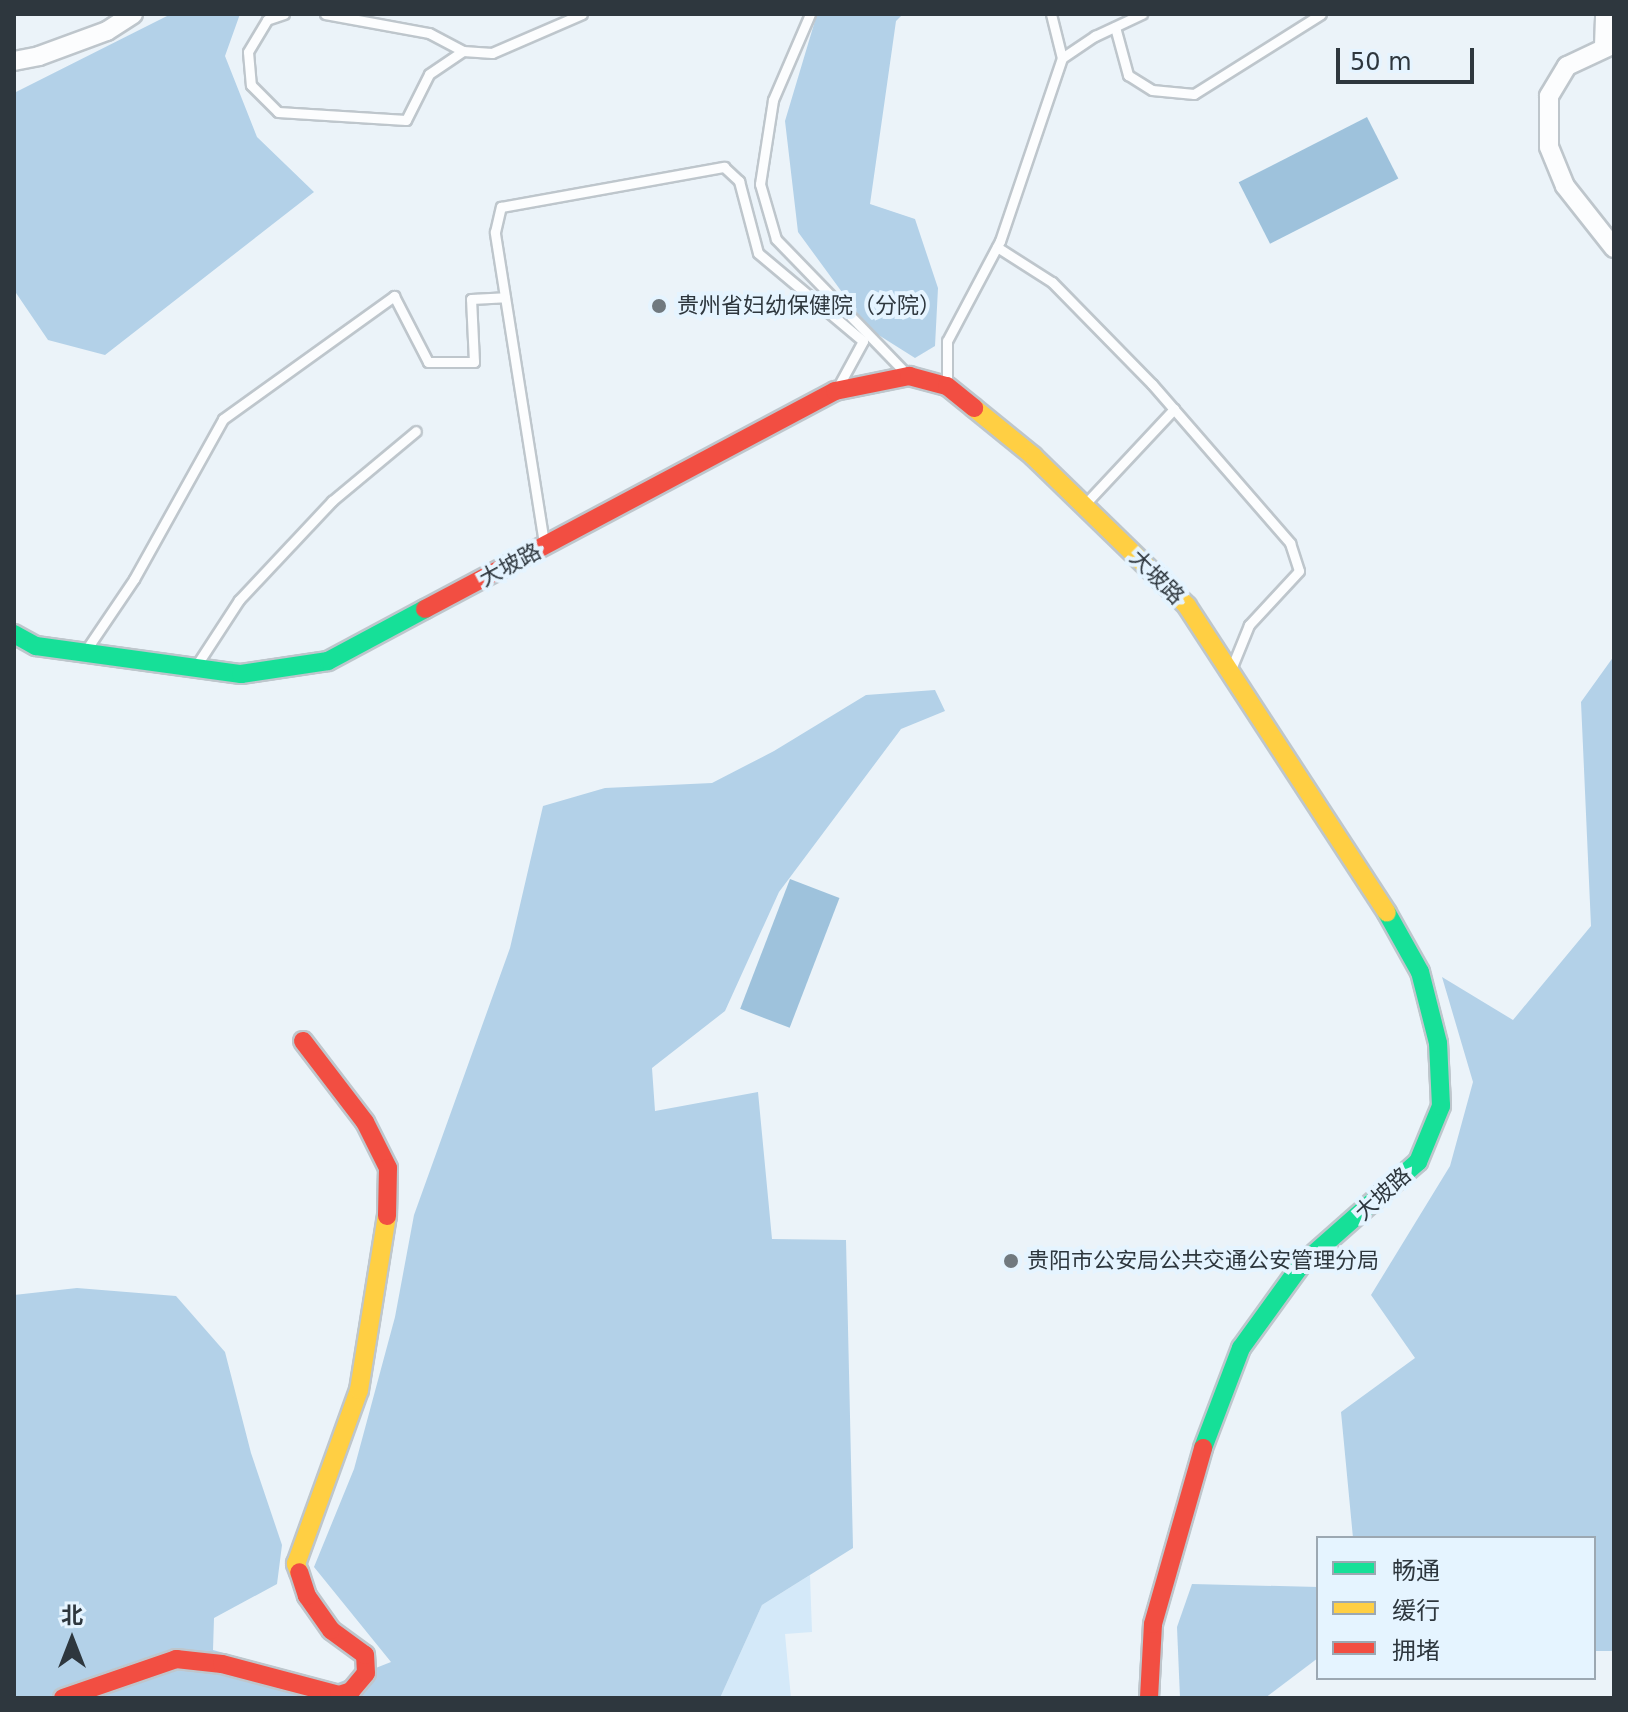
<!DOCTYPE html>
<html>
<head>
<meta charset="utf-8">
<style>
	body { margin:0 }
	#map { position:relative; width:1628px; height:1712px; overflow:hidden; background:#ebf3f9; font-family:"DejaVu Sans","Noto Sans SC",sans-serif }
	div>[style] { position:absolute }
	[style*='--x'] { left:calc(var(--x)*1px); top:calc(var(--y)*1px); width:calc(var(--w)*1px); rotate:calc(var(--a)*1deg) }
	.green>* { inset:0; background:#d4e9f9 }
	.forest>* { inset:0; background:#b3d1e8 }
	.water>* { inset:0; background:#9ec2dc; transform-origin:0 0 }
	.roads { filter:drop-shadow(2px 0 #bec6cc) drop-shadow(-2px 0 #bec6cc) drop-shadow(0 2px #bec6cc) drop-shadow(0 -2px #bec6cc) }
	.lane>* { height:9px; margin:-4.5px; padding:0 4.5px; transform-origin:4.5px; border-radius:4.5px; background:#fcfdfe }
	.street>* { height:18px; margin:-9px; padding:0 9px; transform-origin:9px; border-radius:9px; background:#fcfdfe }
	.fast>* { height:18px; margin:-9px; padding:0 9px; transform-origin:9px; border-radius:9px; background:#16e098 }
	.slow>* { height:18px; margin:-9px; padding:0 9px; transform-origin:9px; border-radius:9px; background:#ffcf43 }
	.jam>* { height:18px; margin:-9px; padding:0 9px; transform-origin:9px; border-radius:9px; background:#f24e42 }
	.dots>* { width:22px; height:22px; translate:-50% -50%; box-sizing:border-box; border:4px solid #e5f4ff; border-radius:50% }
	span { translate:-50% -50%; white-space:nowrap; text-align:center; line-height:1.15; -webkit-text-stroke:8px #e5f4ff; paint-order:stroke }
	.poi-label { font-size:22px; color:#2e373e }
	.left { translate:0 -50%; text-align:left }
	.street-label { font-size:22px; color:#2e373e }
	.frame { position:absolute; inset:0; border:16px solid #2e373e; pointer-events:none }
	.legend { position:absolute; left:1316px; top:1536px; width:280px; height:144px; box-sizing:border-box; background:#e5f4ff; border:2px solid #9ca8b2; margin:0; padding:10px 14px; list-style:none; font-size:24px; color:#2e373e }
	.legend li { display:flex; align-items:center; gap:16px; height:40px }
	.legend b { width:40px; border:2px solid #9ca8b2 }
	.north { position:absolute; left:32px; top:1600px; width:80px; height:80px; -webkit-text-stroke:6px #e5f4ff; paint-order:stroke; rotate:0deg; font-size:22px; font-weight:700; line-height:32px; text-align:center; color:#2e373e }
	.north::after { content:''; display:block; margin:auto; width:28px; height:36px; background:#2e373e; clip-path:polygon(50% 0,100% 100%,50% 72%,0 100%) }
	.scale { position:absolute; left:1336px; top:48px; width:138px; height:36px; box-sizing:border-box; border:4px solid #2e373e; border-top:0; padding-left:10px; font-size:24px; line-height:28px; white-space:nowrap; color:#2e373e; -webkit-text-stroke:6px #e5f4ff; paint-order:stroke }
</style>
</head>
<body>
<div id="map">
	<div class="green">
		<div style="clip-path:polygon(810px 1575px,812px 1632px,785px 1634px,791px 1698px,720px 1698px,762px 1605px)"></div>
	</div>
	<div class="forest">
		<div style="clip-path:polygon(171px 14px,240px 14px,225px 56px,257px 137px,314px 192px,105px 355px,48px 340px,14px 290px,14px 93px)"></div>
		<div style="clip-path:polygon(817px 14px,903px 14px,896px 21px,870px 204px,915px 219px,938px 288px,935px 346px,915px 358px,869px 329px,798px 232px,785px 121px)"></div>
		<div style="clip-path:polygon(1614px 656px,1614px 1651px,1594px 1651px,1594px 1538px,1353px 1538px,1341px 1412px,1415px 1358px,1371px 1295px,1450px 1166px,1473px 1082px,1442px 977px,1513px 1020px,1591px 926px,1581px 702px)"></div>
		<div style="clip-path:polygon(935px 690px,945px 711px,901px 729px,779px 892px,725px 1011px,652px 1068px,655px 1111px,758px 1092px,772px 1239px,846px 1240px,853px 1548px,762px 1605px,720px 1698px,14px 1698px,14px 1295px,77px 1288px,176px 1296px,225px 1352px,251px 1453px,282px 1545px,277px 1584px,214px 1618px,213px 1650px,335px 1684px,391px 1662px,314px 1567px,354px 1469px,395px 1317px,414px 1215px,510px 948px,543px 806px,605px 788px,712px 783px,774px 751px,866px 695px)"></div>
		<div style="clip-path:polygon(1192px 1584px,1318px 1587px,1318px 1658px,1265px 1698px,1180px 1698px,1177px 1627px)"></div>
	</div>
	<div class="water">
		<div style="left:1367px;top:117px;width:69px;height:144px;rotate:63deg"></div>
		<div style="left:790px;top:879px;width:53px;height:139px;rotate:21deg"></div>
	</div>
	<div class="roads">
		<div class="lane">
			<div style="--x:284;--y:14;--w:18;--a:161"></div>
			<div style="--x:267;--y:20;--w:37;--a:121"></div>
			<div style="--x:248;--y:52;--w:33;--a:85"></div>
			<div style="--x:251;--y:85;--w:38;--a:45"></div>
			<div style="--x:278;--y:112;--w:128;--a:3.6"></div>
			<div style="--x:406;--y:120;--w:51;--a:-63.4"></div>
			<div style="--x:429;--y:74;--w:41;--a:-34.1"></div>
			<div style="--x:325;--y:14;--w:106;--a:10.4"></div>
			<div style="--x:429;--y:33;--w:38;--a:28"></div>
			<div style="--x:463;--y:51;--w:29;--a:4"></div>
			<div style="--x:492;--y:53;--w:98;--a:-23.4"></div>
			<div style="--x:810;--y:14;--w:94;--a:113.3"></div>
			<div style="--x:773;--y:100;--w:85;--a:98.8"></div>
			<div style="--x:760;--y:184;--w:57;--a:73.8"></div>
			<div style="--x:776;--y:239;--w:187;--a:45.9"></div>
			<div style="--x:1051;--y:14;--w:45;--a:76"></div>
			<div style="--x:1115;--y:27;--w:50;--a:74.8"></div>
			<div style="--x:1128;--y:75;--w:28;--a:32"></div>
			<div style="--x:1152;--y:90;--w:42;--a:5.4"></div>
			<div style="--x:1194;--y:94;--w:150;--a:-32.2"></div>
			<div style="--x:997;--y:247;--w:65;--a:32.5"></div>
			<div style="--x:1052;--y:282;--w:143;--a:45.6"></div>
			<div style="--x:1152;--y:384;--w:211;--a:49"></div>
			<div style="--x:1290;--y:543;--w:29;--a:72"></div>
			<div style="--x:1299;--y:571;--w:74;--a:132.8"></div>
			<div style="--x:1249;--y:625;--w:48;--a:112.2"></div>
			<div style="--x:947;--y:382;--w:41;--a:-90"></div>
			<div style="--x:947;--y:341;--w:113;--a:-62.1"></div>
			<div style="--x:1000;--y:241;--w:193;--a:-71.3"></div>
			<div style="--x:1062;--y:58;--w:40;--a:-34"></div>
			<div style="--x:1095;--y:36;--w:52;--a:-25.1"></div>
			<div style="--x:1086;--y:503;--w:129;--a:-46.9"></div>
			<div style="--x:544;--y:543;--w:315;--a:-99"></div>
			<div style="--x:495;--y:232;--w:26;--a:-77"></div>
			<div style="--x:501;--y:207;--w:227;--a:-10.2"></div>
			<div style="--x:724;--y:167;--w:21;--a:43"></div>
			<div style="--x:739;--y:181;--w:74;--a:75.2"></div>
			<div style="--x:758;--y:253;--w:137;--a:40"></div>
			<div style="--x:863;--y:341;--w:50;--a:118.6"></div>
			<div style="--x:86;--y:650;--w:86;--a:-55.9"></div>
			<div style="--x:134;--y:579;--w:183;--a:-60.9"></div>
			<div style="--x:223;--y:419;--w:211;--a:-35.7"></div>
			<div style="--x:394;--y:296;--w:74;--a:62.7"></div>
			<div style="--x:428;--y:362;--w:46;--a:0"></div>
			<div style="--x:474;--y:362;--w:63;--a:-92.7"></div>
			<div style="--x:471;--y:299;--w:34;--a:-3"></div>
			<div style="--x:196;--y:666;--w:79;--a:-56.9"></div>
			<div style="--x:239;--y:600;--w:136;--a:-46.8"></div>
			<div style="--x:332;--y:501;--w:109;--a:-39.8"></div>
		</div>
		<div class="street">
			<div style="--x:1614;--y:44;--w:52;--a:154.9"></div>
			<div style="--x:1567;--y:66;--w:35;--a:121"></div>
			<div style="--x:1549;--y:96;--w:51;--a:90"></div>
			<div style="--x:1549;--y:147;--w:42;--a:67.7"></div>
			<div style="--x:1565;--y:186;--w:79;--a:51.7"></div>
			<div style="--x:1604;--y:46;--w:32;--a:-88"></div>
			<div style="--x:14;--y:61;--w:25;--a:-11"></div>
			<div style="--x:39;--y:56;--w:72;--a:-20.2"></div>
			<div style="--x:107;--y:31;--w:31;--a:-33"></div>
		</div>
		<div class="fast">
			<div style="--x:14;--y:634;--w:25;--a:29"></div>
			<div style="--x:36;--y:646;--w:207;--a:7.8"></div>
			<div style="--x:241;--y:674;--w:88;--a:-8.5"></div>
			<div style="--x:328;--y:661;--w:110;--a:-28.2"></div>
			<div style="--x:1203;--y:1448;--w:107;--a:-69.2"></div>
			<div style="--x:1241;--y:1348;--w:102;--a:-54.1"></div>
			<div style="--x:1301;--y:1265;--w:156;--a:-41.4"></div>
			<div style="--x:1418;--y:1162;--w:61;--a:-67.7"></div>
			<div style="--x:1441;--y:1106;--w:63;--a:-92.7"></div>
			<div style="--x:1438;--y:1043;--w:73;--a:-104.2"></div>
			<div style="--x:1420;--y:972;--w:68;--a:-119.2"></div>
		</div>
		<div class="slow">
			<div style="--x:974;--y:408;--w:76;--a:39.1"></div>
			<div style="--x:1033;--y:456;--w:215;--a:44.2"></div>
			<div style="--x:1187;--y:606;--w:366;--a:56.9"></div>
			<div style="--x:299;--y:1572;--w:9;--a:-111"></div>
			<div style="--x:296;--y:1564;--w:185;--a:-70.1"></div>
			<div style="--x:359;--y:1390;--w:176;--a:-80.9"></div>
		</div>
		<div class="jam">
			<div style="--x:425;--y:609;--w:464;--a:-28"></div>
			<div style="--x:835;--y:391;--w:76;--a:-11.5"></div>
			<div style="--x:909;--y:376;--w:39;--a:15"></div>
			<div style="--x:947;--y:386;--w:35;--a:39"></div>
			<div style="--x:303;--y:1041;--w:102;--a:52.6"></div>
			<div style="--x:365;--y:1122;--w:51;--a:63.4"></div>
			<div style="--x:388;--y:1168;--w:48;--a:91.2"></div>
			<div style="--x:63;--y:1698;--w:120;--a:-19"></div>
			<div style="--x:176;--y:1659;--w:46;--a:6.2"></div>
			<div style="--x:222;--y:1664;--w:121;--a:14.8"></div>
			<div style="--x:339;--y:1695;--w:13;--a:-18"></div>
			<div style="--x:351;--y:1691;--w:23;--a:-50"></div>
			<div style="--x:366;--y:1673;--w:18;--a:-93"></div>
			<div style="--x:365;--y:1655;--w:42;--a:-143.7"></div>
			<div style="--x:331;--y:1630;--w:42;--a:-125.2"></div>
			<div style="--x:307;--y:1596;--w:25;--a:-108"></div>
			<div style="--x:1149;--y:1698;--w:74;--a:-86.9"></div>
			<div style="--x:1153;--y:1624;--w:183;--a:-74.1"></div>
		</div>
	</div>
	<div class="dots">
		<div style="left:659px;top:306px;background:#70797f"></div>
		<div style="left:1011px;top:1261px;background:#70797f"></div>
	</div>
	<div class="poi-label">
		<span class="left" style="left:677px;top:306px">贵州省妇幼保健院（分院）</span>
		<span class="left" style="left:1027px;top:1261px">贵阳市公安局公共交通公安管理分局</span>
	</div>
	<div class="street-label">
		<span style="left:510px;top:565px;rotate:-28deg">大坡路</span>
		<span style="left:1157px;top:577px;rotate:45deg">大坡路</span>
		<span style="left:1383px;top:1194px;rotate:-42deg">大坡路</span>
	</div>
	<div class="frame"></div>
	<ul class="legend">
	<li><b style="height:10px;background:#16e098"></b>畅通</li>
	<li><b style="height:10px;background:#ffcf43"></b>缓行</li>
	<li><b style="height:10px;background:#f24e42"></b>拥堵</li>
	</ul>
	<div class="north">北</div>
	<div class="scale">50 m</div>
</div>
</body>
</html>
